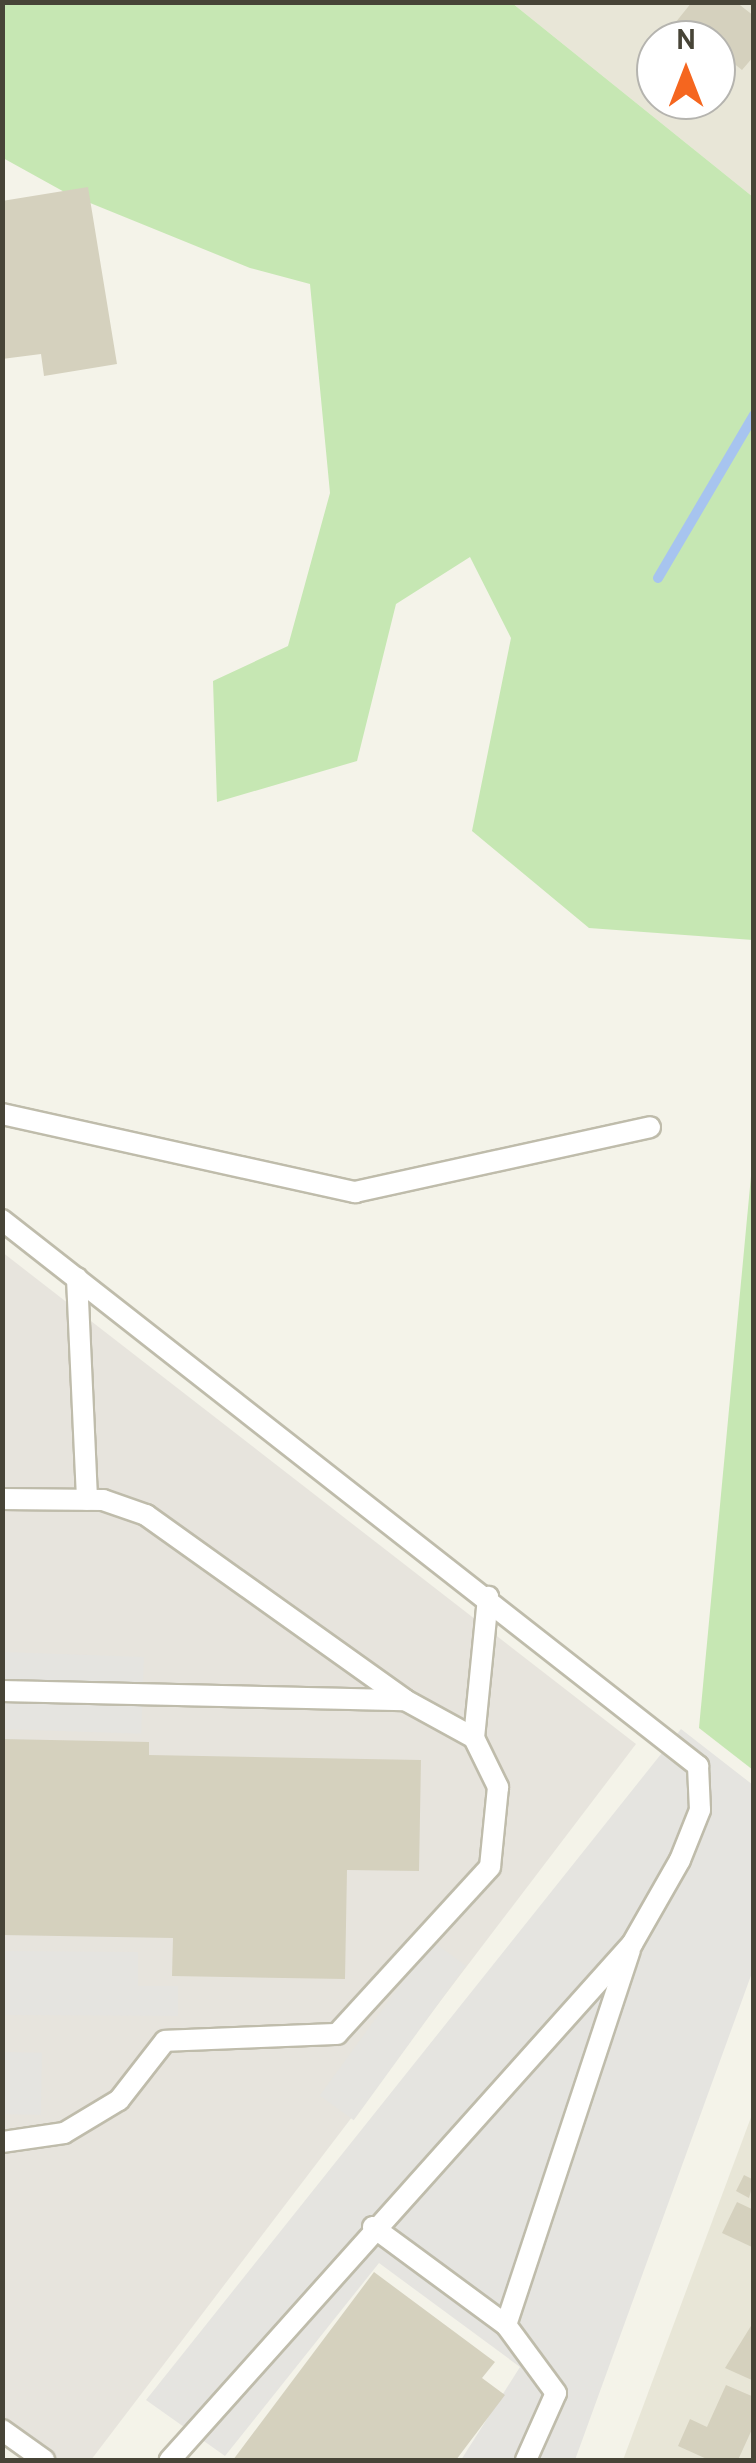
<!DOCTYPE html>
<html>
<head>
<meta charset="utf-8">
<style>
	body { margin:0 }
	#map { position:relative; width:756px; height:2463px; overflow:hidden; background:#f4f3e9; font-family:Overpass,sans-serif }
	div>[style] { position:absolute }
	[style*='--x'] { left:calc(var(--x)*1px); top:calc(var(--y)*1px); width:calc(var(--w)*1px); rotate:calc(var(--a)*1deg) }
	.residential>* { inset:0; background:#e8e6d7 }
	.industrial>* { inset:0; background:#e7e4dd }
	.green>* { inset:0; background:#c6e7b3 }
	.parking>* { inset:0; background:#e5e4e0; transform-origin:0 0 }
	.stream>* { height:10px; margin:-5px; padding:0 5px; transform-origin:5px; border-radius:5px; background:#a7c4ef }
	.building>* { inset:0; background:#d5d1be }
	.roads { filter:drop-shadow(2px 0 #bfbcab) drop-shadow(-2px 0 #bfbcab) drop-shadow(0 2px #bfbcab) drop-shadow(0 -2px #bfbcab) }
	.lane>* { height:20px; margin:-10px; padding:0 10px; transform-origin:10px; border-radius:10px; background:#fff }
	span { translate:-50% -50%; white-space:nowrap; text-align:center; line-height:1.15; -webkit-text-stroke:8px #fff; paint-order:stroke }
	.frame { position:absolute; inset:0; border:5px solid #474437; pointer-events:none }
	.north { position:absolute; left:636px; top:20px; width:100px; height:100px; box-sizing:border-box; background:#fff; border:2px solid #b5b4af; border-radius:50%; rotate:0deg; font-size:28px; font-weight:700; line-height:40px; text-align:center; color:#474437 }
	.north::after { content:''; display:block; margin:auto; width:35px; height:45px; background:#f5661f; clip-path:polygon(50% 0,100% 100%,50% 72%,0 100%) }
</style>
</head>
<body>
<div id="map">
	<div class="residential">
		<div style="clip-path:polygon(evenodd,512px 3px,753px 3px,753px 197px,512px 3px,656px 40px,716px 40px,716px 100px,656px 100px,656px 40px)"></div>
		<div style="clip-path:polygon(753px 2112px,753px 2460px,623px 2460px)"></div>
	</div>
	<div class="industrial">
		<div style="clip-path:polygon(2px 1252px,636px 1744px,91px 2460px,35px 2460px,3px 2436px)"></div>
	</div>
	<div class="green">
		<div style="clip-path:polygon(3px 3px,512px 3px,753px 197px,753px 940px,589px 928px,472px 831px,511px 638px,470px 557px,396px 604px,357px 761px,217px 802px,213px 681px,288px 646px,330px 493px,310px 284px,250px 268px,68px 194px,3px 158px)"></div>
		<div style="clip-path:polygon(753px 1155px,753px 1770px,699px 1728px)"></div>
	</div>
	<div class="parking">
		<div style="left:3px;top:1652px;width:141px;height:77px;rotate:2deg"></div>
		<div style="clip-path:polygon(681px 1729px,753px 1785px,753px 1970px,575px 2460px,461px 2460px,520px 2367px,379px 2263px,225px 2456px,146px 2400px)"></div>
		<div style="left:432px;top:1941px;width:42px;height:191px;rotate:36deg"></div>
		<div style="clip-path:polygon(3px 1951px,138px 1952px,138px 1986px,178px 1986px,178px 2016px,3px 2015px)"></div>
		<div style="left:3px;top:2052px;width:39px;height:62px;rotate:1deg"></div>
	</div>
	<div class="stream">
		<div style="--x:658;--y:578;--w:189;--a:-59.5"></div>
	</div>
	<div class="building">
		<div style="clip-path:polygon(692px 2px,736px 2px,754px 16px,754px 56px,742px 70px,732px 62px,716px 82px,716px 40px,663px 38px)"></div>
		<div style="clip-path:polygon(88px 187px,117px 364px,44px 376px,41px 354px,2px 359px,2px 201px)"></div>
		<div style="clip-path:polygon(2px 1739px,149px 1742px,149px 1755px,421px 1760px,419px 1871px,347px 1870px,345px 1979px,172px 1976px,173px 1938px,2px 1935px)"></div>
		<div style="clip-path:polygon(744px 2175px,754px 2180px,749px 2198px,736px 2191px)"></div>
		<div style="clip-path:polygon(737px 2202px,754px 2210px,754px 2248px,722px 2233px)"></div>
		<div style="clip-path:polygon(374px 2272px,495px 2362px,482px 2378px,505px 2395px,456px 2460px,233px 2460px)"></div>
		<div style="clip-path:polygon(754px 2321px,754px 2381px,725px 2368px)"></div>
		<div style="clip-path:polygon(726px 2385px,754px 2397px,754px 2425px,738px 2460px,709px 2460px,678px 2446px,690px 2419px,707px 2427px)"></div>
	</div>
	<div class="roads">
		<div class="lane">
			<div style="--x:2;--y:1114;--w:362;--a:12.5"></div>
			<div style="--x:355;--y:1192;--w:302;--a:-12.4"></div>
			<div style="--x:2;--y:1220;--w:885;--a:38.11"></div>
			<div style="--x:698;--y:1766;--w:44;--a:87.4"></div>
			<div style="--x:700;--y:1810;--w:54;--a:111.8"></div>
			<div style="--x:680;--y:1860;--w:97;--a:119.7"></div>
			<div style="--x:632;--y:1944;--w:693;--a:131.84"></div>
			<div style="--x:77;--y:1278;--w:222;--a:87.4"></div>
			<div style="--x:2;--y:1499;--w:101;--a:0.6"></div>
			<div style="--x:103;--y:1500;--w:46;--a:19.2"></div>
			<div style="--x:146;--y:1515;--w:318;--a:35.5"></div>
			<div style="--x:405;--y:1700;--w:79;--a:28.8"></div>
			<div style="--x:474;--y:1738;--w:55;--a:63.9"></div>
			<div style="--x:498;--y:1787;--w:80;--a:95.7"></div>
			<div style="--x:490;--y:1867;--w:226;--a:132.5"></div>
			<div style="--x:337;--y:2034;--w:172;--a:177.7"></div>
			<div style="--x:165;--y:2041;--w:75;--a:127.9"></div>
			<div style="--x:119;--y:2100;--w:64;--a:149"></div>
			<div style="--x:64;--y:2133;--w:63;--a:171.7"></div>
			<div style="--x:2;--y:1691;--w:403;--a:1.3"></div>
			<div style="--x:474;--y:1738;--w:142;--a:-84.3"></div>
			<div style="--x:373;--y:2227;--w:165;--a:36.4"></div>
			<div style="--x:2;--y:2430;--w:52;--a:35.5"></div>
			<div style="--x:526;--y:2460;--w:73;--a:-65.9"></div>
			<div style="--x:556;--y:2393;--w:84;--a:-126.3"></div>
			<div style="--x:506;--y:2325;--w:395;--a:-71.7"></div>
		</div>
	</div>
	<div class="frame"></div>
	<div class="north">N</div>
</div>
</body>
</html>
